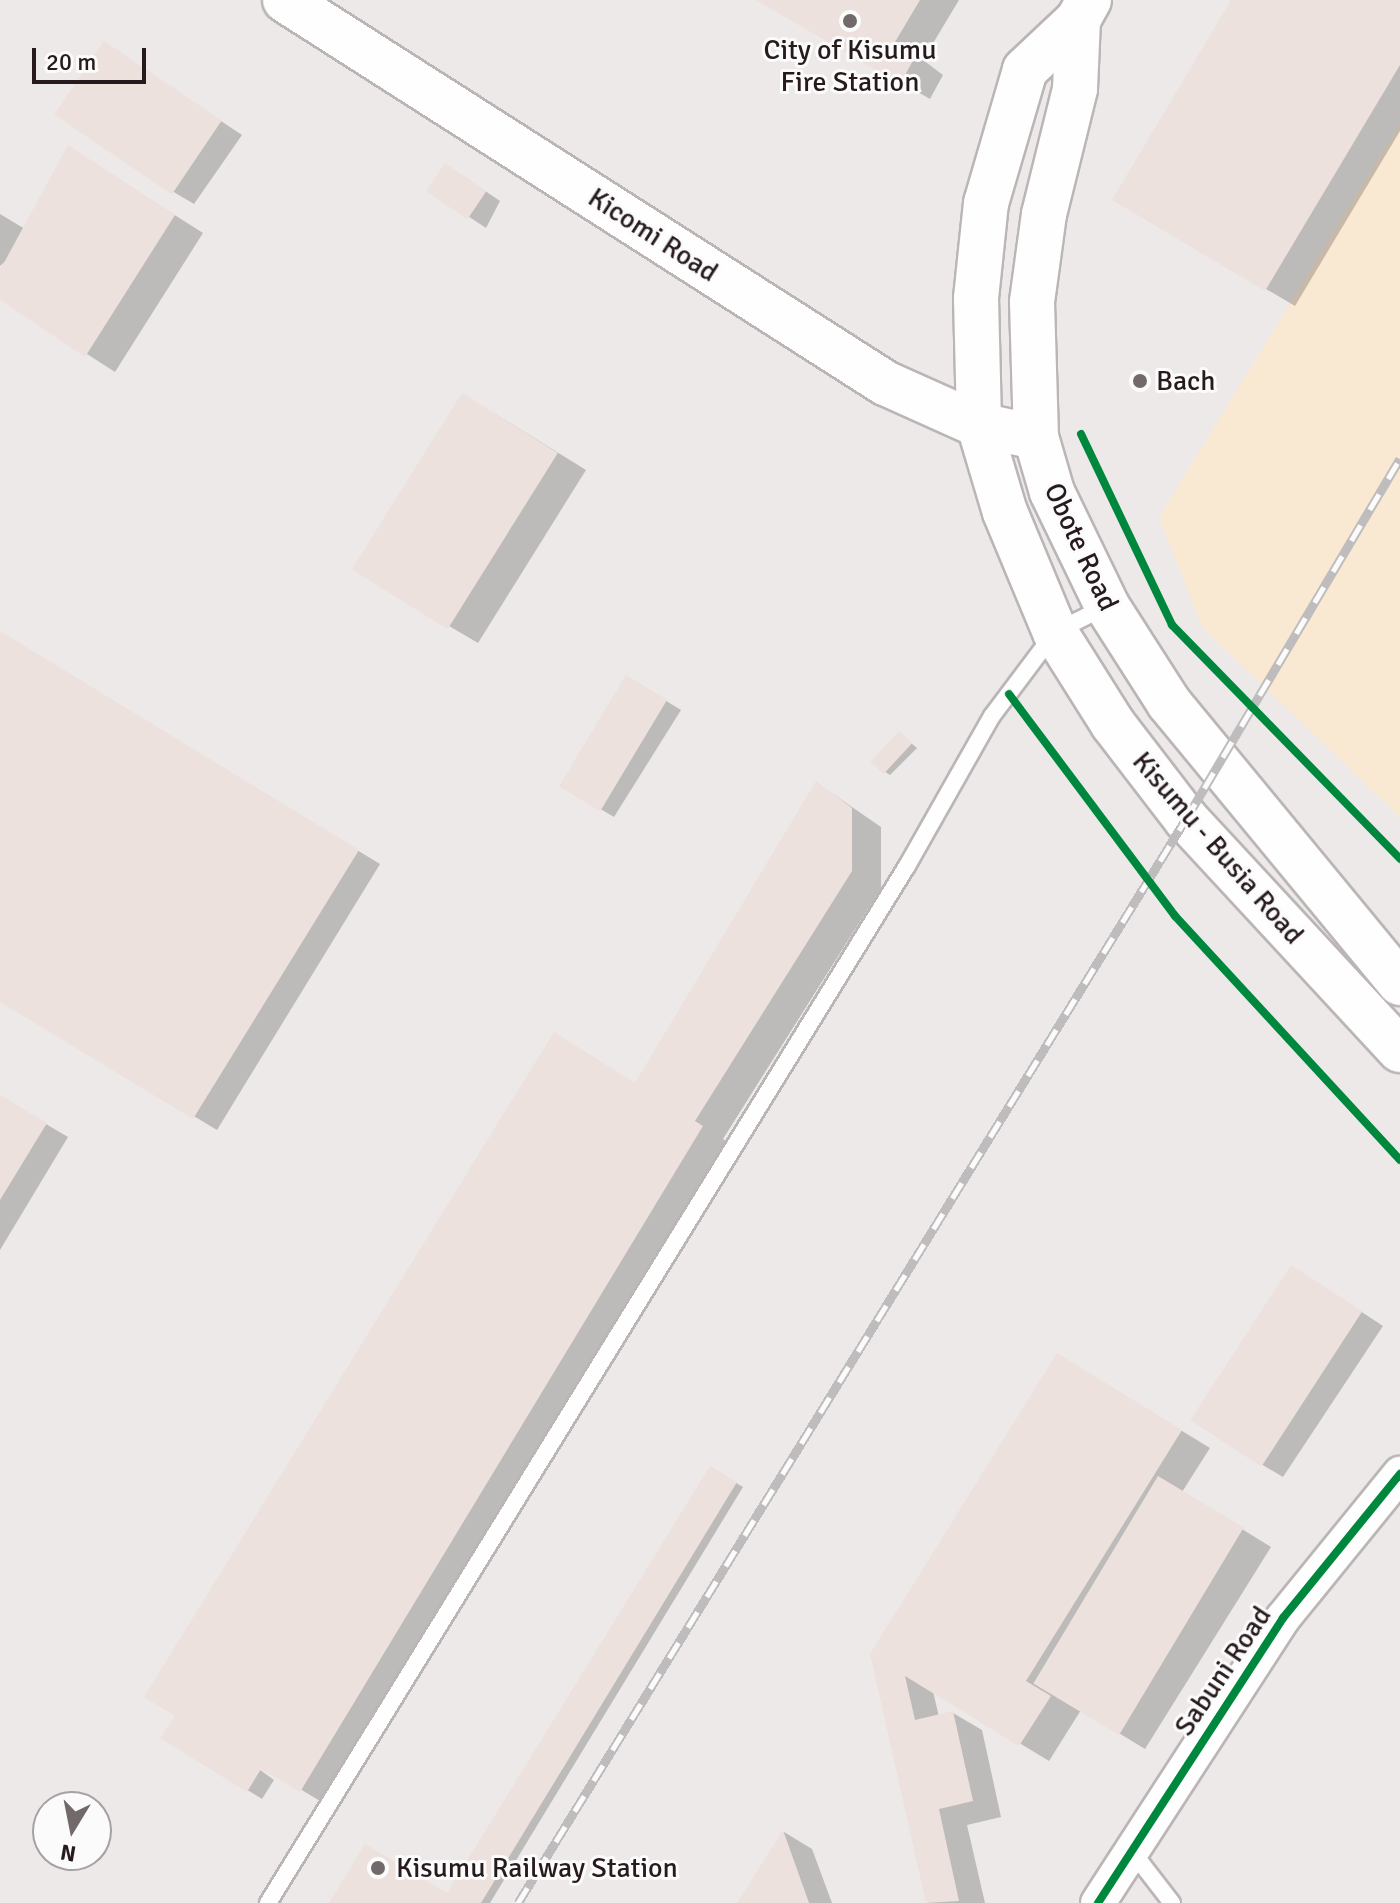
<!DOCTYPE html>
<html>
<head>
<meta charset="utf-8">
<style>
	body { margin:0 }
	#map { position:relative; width:1400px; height:1903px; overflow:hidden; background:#fbfbfb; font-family:Signika,sans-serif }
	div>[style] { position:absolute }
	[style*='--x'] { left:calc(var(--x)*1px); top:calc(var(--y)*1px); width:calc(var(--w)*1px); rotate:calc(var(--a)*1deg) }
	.built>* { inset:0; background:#ede9e9 }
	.green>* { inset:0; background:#f9e8d2 }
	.shadow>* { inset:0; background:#0003 }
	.building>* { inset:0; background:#ece1dc; transform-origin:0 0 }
	.roads { filter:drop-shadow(2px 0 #bbb5b6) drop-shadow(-2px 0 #bbb5b6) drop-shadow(0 2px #bbb5b6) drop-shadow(0 -2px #bbb5b6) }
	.service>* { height:16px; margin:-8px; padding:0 8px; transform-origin:8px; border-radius:8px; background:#fefefe }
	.minor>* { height:34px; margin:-17px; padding:0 17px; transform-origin:17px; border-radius:17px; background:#fefefe }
	.secondary>* { height:44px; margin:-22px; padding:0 22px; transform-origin:22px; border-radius:22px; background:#fefefe }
	.trunk>* { height:44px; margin:-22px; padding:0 22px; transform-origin:22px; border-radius:22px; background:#fefefe }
	.rail>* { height:9px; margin-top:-4.5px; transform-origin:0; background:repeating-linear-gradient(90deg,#fbfbfb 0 18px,#bebcbd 0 36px); box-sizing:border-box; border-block:2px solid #bebcbd }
	.cycleway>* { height:8px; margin:-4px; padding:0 4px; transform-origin:4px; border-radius:4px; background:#00873e }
	.dots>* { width:22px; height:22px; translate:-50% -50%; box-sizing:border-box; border:4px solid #fbfbfb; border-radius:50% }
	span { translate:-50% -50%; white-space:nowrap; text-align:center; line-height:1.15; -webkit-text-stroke:6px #fbfbfb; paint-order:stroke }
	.poi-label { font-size:28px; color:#261a1c }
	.left { translate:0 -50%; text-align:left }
	.street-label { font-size:28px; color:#261a1c }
	.north { position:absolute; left:32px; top:1791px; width:80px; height:80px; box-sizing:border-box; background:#fbfbfb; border:2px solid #a6a1a2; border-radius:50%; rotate:190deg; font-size:22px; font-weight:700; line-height:32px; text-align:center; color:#261a1c }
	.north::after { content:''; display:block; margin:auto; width:28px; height:36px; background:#71696a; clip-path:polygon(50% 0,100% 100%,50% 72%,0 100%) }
	.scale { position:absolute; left:32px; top:48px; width:114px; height:36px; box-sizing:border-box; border:4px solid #261a1c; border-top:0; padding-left:10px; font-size:24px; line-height:28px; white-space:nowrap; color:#261a1c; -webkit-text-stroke:6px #fbfbfb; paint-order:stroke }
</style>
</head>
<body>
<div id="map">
	<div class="built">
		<div style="clip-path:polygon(evenodd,0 0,1400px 0,1400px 1903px,0 1903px,0 0,48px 1807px,96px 1807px,96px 1855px,48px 1855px,48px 1807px)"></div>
	</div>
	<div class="green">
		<div style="clip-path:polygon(1400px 124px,1400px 817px,1202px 627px,1159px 517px)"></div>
	</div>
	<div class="shadow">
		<div style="clip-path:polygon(759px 0,959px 0,923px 60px,943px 75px,930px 99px)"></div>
		<div style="clip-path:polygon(1234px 0,1400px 0,1400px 131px,1295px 306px,1114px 200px)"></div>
		<div style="clip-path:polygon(105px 44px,242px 135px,194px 204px,172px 191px)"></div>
		<div style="clip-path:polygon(69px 148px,203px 233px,115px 372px,0 298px,0 274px,9px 258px,0 266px,0 214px,25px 229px)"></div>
		<div style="clip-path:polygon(460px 174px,500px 201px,486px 228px,430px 191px)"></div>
		<div style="clip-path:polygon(492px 412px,586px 470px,478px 643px,449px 626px)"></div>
		<div style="clip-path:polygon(0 633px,380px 864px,217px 1130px,0 1000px)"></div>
		<div style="clip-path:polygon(642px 686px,681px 710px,614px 817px,560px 785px)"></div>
		<div style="clip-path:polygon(900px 734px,917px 748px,890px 775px,884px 771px)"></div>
		<div style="clip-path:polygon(817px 783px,881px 827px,881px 888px,723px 1139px,731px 1144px,330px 1807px,217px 1739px,274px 1780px,262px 1799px,162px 1738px,177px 1715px,147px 1697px,554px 1035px,637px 1085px)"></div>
		<div style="clip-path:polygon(0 1097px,68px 1137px,0 1250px)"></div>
		<div style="clip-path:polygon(1313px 1280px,1383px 1326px,1283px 1477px,1261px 1464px)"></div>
		<div style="clip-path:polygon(1087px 1373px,1210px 1448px,1182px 1492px,1271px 1547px,1145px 1749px,1081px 1710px,1049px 1761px,933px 1691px,939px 1717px,953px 1713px,982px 1730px,1001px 1817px,967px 1825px,985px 1903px,928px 1903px,872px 1655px)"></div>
		<div style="clip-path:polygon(711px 1468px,743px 1487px,490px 1903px,331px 1903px,448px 1895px)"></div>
		<div style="clip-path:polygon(784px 1832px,812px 1849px,832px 1903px,740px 1903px)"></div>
	</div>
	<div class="building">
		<div style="clip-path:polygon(756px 0,920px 0,895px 42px,915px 57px,900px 84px)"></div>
		<div style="clip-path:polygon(1231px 0,1400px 0,1400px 65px,1265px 291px,1112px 200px)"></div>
		<div style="left:104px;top:41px;width:142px;height:89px;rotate:34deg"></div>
		<div style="clip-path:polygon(68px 145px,175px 215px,85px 357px,0 300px,0 270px)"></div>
		<div style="left:445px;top:163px;width:50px;height:34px;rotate:34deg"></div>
		<div style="left:462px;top:393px;width:113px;height:208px;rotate:32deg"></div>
		<div style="clip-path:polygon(0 631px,359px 850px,193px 1119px,0 1002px)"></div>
		<div style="left:626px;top:675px;width:48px;height:130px;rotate:31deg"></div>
		<div style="left:899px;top:731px;width:18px;height:42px;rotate:43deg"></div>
		<div style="clip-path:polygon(816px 781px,852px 808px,852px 871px,695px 1121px,703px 1126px,300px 1792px,261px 1769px,247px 1792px,160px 1738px,175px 1716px,144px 1697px,554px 1032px,635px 1083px)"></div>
		<div style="clip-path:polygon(0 1095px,47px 1123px,0 1200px)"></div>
		<div style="left:1291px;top:1265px;width:85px;height:185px;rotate:33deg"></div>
		<div style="clip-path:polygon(1057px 1353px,1182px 1430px,1026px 1681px,1051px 1696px,1019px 1746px,905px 1676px,915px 1720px,953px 1711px,973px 1801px,939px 1809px,959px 1901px,926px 1903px,870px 1654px)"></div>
		<div style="clip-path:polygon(710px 1466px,737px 1482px,481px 1903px,329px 1903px,365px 1844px,447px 1893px)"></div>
		<div style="left:1158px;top:1476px;width:100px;height:242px;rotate:31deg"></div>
		<div style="clip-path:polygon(783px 1830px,809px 1903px,737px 1903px)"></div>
	</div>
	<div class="roads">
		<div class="service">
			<div style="--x:1131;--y:1850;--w:67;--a:52.3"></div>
			<div style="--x:268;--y:1903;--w:1218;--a:-58.36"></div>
			<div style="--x:907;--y:866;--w:172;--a:-60.5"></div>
			<div style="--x:992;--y:716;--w:105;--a:-53.1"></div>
			<div style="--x:1055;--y:632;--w:56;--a:-26.6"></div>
		</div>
		<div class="minor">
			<div style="--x:1098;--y:1903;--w:340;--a:-57"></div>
			<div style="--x:1283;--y:1618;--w:186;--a:-50.9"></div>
		</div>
		<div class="secondary">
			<div style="--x:285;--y:0;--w:712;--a:32.55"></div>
			<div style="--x:885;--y:383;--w:103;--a:24.1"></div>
			<div style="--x:979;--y:425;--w:58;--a:11.9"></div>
		</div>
		<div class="trunk">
			<div style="--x:1089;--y:0;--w:23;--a:119"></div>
			<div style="--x:1078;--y:20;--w:73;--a:136.7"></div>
			<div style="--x:1025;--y:70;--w:139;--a:106.3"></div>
			<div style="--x:986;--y:203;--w:96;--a:96"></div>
			<div style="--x:976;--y:298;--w:127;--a:88.6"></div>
			<div style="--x:979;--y:425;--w:91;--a:73.4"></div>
			<div style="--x:1005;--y:512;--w:130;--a:67.4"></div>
			<div style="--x:1055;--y:632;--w:109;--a:57.8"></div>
			<div style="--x:1113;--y:724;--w:120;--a:52.5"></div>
			<div style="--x:1186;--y:819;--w:315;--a:47.2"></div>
			<div style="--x:1078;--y:20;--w:69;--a:92.5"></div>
			<div style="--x:1075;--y:89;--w:129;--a:103.9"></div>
			<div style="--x:1044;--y:214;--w:89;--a:97.8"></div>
			<div style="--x:1032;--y:302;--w:135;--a:88.3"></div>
			<div style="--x:1036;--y:437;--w:57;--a:73.8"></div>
			<div style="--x:1052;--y:492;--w:127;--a:64.2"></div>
			<div style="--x:1107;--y:606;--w:115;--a:57.4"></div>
			<div style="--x:1169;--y:703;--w:363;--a:50.5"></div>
		</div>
	</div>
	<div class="rail">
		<div style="--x:518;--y:1903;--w:1273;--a:-58.36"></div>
		<div style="--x:1186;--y:819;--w:419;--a:-59.3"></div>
	</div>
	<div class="cycleway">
		<div style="--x:1081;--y:434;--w:212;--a:64.5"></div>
		<div style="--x:1172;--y:625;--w:327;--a:45.7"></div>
		<div style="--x:1009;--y:694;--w:277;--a:53.2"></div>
		<div style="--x:1175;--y:916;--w:332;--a:47.3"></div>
		<div style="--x:1098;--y:1903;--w:340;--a:-57"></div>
		<div style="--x:1283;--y:1618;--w:186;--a:-50.9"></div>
	</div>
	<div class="dots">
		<div style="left:850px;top:21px;background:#71696a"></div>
		<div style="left:1140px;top:381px;background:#71696a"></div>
		<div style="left:378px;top:1868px;background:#71696a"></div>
	</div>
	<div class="poi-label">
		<span style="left:850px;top:66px">City of Kisumu<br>Fire Station</span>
		<span class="left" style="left:1156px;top:381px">Bach</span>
		<span class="left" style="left:396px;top:1868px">Kisumu Railway Station</span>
	</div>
	<div class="street-label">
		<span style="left:653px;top:235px;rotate:33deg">Kicomi Road</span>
		<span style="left:1081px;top:547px;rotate:65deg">Obote Road</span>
		<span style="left:1218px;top:848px;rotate:49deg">Kisumu - Busia Road</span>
		<span style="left:1223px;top:1671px;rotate:-56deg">Sabuni Road</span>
	</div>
	<div class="north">N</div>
	<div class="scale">20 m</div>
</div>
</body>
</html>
